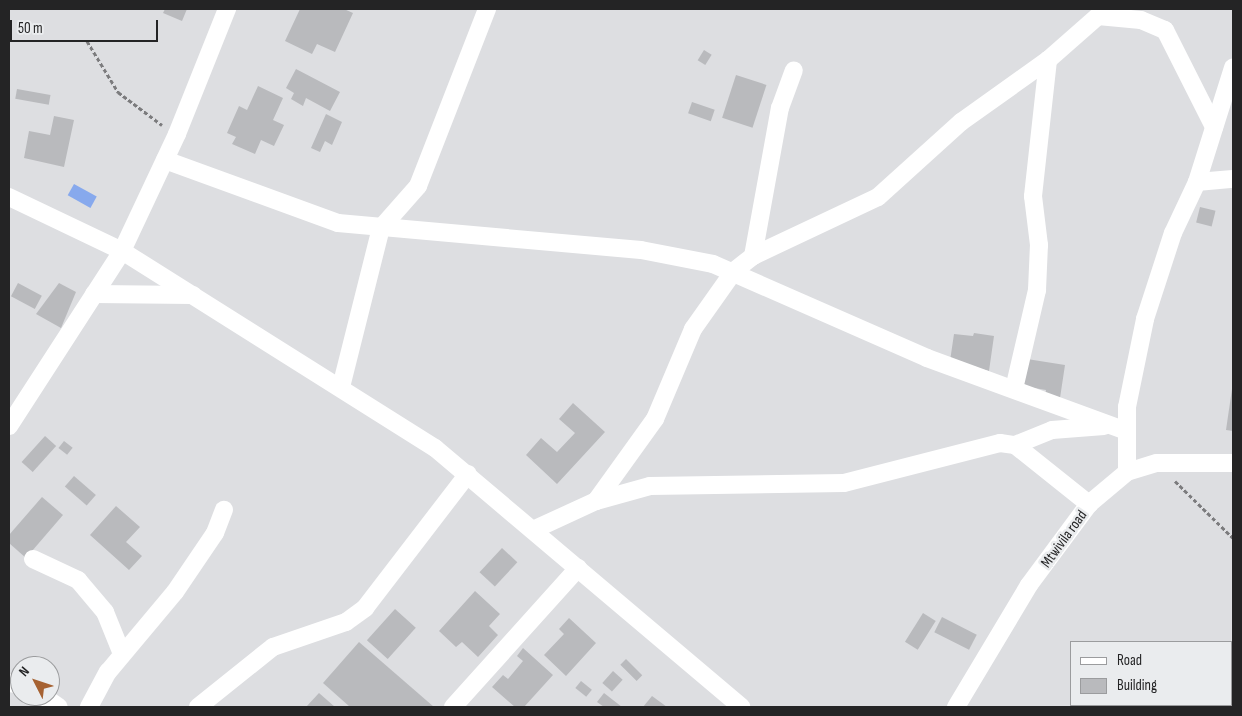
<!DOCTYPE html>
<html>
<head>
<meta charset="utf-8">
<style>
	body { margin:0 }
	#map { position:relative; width:1242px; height:716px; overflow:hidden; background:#dddee1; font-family:"Sofia Sans Condensed",sans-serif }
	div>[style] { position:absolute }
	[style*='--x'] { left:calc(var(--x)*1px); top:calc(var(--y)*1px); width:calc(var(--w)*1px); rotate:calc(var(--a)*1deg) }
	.water>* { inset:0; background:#87a9ed; transform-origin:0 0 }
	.building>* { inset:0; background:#b9babd; transform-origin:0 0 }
	.path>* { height:3px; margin-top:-1.5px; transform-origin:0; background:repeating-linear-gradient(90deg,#7b7b7d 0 4px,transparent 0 6.5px) }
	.street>* { height:18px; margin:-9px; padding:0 9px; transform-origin:9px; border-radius:9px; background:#fff }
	span { translate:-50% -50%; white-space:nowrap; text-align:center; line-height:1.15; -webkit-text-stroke:5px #eaecee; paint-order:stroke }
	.street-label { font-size:15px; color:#242425 }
	.frame { position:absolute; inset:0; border:10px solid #242425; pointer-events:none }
	.legend { position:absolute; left:1070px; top:641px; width:162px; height:65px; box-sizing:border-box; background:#eaecee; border:1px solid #9b9c9e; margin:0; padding:6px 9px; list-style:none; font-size:15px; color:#242425 }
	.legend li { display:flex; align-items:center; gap:10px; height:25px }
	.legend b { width:25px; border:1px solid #9b9c9e }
	.north { position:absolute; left:10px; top:656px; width:50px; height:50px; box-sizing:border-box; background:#eaecee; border:1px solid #9b9c9e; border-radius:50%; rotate:311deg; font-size:14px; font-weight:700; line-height:20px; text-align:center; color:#242425 }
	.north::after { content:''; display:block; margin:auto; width:18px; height:22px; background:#a66232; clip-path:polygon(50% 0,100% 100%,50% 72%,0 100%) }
	.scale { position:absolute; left:10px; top:20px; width:148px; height:22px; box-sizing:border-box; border:2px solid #242425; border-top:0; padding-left:6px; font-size:15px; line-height:18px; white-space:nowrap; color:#242425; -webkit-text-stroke:4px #eaecee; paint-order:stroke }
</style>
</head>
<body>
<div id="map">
	<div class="water">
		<div style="left:74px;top:184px;width:26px;height:13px;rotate:29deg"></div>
	</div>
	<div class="building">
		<div style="clip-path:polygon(165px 9px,187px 9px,182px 21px,163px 13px)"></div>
		<div style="clip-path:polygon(300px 9px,344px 9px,353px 13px,335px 52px,317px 44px,312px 54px,285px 41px)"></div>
		<div style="left:704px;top:50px;width:9px;height:12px;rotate:32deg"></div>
		<div style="clip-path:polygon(296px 69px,340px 92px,330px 111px,306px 98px,303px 106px,291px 99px,294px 93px,286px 88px)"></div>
		<div style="left:736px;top:75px;width:32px;height:45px;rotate:18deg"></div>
		<div style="clip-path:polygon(258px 86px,283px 98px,273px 120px,284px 125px,274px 146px,261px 140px,255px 154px,232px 144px,236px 137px,227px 133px,239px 106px,247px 110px)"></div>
		<div style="left:17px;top:89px;width:34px;height:10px;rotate:10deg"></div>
		<div style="left:692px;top:102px;width:24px;height:12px;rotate:19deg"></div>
		<div style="clip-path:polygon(326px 114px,342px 122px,332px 145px,325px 141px,320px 152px,311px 148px)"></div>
		<div style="clip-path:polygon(54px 116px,74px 120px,64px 167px,24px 158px,29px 131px,50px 135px)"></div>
		<div style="left:1200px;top:207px;width:16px;height:16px;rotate:14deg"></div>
		<div style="left:18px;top:283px;width:27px;height:15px;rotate:28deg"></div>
		<div style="clip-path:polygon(59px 283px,76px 292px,61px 328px,36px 314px)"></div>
		<div style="clip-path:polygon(974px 333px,994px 336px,989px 371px,950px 361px,954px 334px,973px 336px)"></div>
		<div style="clip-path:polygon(1027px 359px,1065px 365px,1060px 398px,1045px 396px,1046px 390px,1022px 386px)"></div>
		<div style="clip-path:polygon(1232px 389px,1233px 390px,1233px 431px,1226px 430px)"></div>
		<div style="clip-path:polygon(573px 403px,605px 432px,557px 484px,526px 455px,541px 438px,557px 452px,575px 433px,559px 419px)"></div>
		<div style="left:45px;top:436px;width:15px;height:35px;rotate:42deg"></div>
		<div style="left:64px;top:441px;width:11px;height:9px;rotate:38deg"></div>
		<div style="left:74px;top:476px;width:29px;height:14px;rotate:41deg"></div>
		<div style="clip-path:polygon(42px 497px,63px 515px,26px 558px,9px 543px,9px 535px)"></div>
		<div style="clip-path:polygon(116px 506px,140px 527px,126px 542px,142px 556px,129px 570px,90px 535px)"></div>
		<div style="left:502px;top:548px;width:21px;height:33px;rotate:43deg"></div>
		<div style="clip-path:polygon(475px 591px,500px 614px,489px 626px,498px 635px,478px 657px,462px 642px,456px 647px,439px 631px)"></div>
		<div style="left:395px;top:609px;width:28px;height:42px;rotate:42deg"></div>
		<div style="left:923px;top:613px;width:15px;height:34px;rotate:32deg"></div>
		<div style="left:942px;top:617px;width:39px;height:17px;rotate:27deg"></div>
		<div style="clip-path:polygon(569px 618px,596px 643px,566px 676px,544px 655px,564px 634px,559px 629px)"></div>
		<div style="clip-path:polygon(359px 642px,434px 707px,350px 707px,323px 683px)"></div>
		<div style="clip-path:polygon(523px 648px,553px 675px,524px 707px,515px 707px,492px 687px,503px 675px,508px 679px,523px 661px,517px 656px)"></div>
		<div style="left:626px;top:659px;width:23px;height:8px;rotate:45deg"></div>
		<div style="left:613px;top:671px;width:13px;height:16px;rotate:42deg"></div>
		<div style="left:581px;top:681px;width:14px;height:9px;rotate:39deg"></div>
		<div style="clip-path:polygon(319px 693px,335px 707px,306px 707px)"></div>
		<div style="clip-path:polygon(604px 693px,622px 707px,604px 707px,597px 702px)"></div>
		<div style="clip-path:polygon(652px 696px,667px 707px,643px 707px)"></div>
	</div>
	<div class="path">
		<div style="--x:87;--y:41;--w:60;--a:58.7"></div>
		<div style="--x:118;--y:92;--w:55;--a:36.9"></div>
		<div style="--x:1175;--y:481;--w:81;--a:44.5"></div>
		<div style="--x:1231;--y:667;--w:8;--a:-76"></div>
		<div style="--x:1209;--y:707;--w:3;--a:-45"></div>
	</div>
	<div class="street">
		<div style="--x:165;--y:160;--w:184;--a:20"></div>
		<div style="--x:338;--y:223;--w:304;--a:5.1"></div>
		<div style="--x:641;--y:250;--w:73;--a:11"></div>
		<div style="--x:713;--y:264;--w:234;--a:23.7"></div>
		<div style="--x:927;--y:358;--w:212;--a:20.1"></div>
		<div style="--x:1197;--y:182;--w:36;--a:-5"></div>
		<div style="--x:9;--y:197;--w:125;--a:25.5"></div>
		<div style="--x:122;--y:251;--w:370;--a:32.2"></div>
		<div style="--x:435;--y:448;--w:401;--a:40.2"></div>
		<div style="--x:753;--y:256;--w:150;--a:-79.7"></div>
		<div style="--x:780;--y:108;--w:40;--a:-69.8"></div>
		<div style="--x:94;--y:294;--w:99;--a:0.6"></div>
		<div style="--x:341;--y:387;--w:164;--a:-75.9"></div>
		<div style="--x:381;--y:228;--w:56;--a:-48.6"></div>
		<div style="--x:418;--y:186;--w:190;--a:-68.7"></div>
		<div style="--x:1014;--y:389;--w:102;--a:-76.9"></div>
		<div style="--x:1037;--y:290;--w:45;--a:-87.5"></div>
		<div style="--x:1039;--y:245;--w:49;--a:-97"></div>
		<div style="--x:1033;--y:196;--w:137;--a:-83.7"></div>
		<div style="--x:9;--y:426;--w:208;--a:-57.1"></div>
		<div style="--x:122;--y:251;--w:129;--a:-64.8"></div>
		<div style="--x:177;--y:134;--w:135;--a:-68.2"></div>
		<div style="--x:1015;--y:445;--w:40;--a:-22"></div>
		<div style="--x:1052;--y:430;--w:52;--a:-4.4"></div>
		<div style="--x:1127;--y:472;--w:65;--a:-90"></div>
		<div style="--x:1127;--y:407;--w:90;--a:-78.4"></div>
		<div style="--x:1145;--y:319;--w:90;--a:-72"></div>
		<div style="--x:1173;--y:233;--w:56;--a:-64.8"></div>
		<div style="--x:1197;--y:182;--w:120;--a:-72.5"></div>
		<div style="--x:596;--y:501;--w:101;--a:-54.3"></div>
		<div style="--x:655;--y:419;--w:98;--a:-67.1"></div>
		<div style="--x:693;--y:329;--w:71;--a:-54.7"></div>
		<div style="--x:734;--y:271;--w:24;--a:-38"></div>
		<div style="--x:753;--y:256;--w:138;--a:-25.3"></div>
		<div style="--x:878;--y:197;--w:112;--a:-42.1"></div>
		<div style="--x:961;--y:122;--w:107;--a:-35.5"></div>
		<div style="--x:1048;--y:60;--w:67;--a:-41.3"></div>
		<div style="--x:1098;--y:16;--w:43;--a:5.3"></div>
		<div style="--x:1141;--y:20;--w:26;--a:23"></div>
		<div style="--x:1165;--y:30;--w:109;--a:63.2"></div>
		<div style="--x:533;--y:530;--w:69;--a:-24.7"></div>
		<div style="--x:596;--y:501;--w:56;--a:-15.5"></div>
		<div style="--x:650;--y:486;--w:194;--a:-0.9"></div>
		<div style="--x:844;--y:483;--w:161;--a:-14.4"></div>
		<div style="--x:1000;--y:443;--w:15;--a:8"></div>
		<div style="--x:1015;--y:445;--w:95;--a:38.6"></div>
		<div style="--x:33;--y:559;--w:50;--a:25"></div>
		<div style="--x:78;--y:580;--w:42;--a:49.8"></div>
		<div style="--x:105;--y:612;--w:45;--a:68"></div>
		<div style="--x:9;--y:683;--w:11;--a:10"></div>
		<div style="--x:43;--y:696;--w:19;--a:35"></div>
		<div style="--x:89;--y:707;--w:40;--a:-62"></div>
		<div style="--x:108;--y:672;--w:104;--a:-50.1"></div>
		<div style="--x:175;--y:592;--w:71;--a:-55.9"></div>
		<div style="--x:215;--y:533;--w:25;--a:-69"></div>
		<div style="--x:198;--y:707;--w:96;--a:-38.7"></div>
		<div style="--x:273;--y:647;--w:77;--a:-18.9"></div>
		<div style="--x:346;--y:622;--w:24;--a:-36"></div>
		<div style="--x:365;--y:608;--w:169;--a:-52.5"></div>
		<div style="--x:453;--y:707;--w:187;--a:-48"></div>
		<div style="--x:956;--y:707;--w:142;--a:-59.1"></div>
		<div style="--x:1029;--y:585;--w:101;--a:-53.5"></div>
		<div style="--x:1089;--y:504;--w:50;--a:-40.1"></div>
		<div style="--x:1127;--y:472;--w:31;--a:-17"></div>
		<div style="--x:1157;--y:463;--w:76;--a:0"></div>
	</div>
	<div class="street-label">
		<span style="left:1064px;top:539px;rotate:-54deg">Mtwivila road</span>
	</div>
	<div class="frame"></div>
	<ul class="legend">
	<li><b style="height:6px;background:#fff"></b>Road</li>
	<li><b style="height:14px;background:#b9babd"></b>Building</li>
	</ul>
	<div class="north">N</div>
	<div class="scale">50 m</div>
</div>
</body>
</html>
